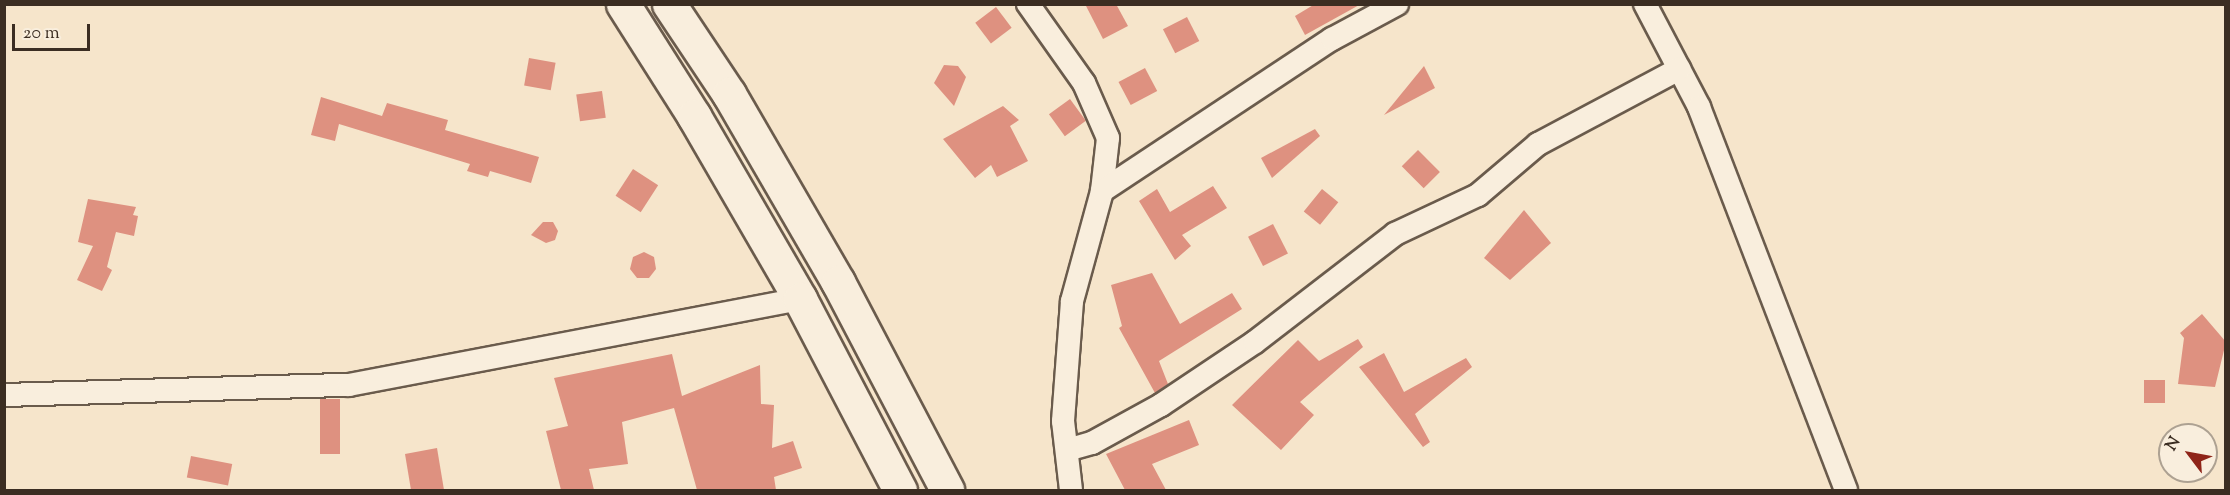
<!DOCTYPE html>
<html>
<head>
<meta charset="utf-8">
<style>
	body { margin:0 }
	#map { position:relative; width:2230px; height:495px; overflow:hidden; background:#f6e5cb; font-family:"Sorts Mill Goudy",serif }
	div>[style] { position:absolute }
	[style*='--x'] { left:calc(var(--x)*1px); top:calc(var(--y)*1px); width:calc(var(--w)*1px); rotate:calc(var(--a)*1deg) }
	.building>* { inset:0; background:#de9180; transform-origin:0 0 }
	.roads { filter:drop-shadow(2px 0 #6a5b4c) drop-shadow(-2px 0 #6a5b4c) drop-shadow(0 2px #6a5b4c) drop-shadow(0 -2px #6a5b4c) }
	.street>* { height:22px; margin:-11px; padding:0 11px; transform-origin:11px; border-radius:11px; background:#f9eedd }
	.secondary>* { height:33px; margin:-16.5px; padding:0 16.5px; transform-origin:16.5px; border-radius:16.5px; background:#f9eedd }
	span { translate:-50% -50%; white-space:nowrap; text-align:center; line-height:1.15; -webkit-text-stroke:5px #f9eedd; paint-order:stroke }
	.frame { position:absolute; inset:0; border:6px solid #3b2d22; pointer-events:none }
	.north { position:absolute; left:2158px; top:423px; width:60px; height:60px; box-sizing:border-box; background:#f9eedd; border:2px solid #ada192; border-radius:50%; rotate:302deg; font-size:16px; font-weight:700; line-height:24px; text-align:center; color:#3b2d22 }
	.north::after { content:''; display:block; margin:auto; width:21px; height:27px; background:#8f2418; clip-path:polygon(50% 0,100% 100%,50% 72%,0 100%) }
	.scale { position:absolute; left:12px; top:24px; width:78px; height:27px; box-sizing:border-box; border:3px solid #3b2d22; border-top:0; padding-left:8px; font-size:18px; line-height:21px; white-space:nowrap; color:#3b2d22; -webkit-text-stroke:4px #f9eedd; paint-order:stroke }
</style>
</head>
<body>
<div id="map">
	<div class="building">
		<div style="clip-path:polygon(1085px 4px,1116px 4px,1128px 26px,1103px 39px)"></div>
		<div style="clip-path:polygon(1315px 4px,1361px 4px,1305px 35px,1295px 16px)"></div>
		<div style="left:996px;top:7px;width:26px;height:26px;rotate:53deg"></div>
		<div style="left:1187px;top:17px;width:27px;height:27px;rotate:63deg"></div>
		<div style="left:529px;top:58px;width:27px;height:28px;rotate:10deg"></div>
		<div style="clip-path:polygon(944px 65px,958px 66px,966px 77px,954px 106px,934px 83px)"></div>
		<div style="clip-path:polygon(1424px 66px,1435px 88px,1384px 115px)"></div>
		<div style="left:1145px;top:68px;width:26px;height:30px;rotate:62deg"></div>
		<div style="left:602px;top:91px;width:27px;height:26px;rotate:82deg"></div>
		<div style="clip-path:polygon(321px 97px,382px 116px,387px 103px,448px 120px,445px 130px,539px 157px,531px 183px,490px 171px,488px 177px,467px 171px,470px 164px,339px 124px,335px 141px,311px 135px)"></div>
		<div style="left:1070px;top:99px;width:27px;height:26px;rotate:54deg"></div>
		<div style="clip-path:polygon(1003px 106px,1019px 120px,1010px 126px,1028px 161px,997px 177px,991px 165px,975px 178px,943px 139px)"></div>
		<div style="clip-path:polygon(1315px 129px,1320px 136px,1272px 178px,1261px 158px)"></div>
		<div style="left:1418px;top:150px;width:31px;height:23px;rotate:45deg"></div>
		<div style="left:633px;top:169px;width:30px;height:32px;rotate:33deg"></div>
		<div style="clip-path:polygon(1213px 186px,1227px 208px,1182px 235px,1191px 246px,1175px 260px,1139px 201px,1157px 189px,1170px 212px)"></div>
		<div style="left:1322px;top:189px;width:21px;height:29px;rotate:39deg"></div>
		<div style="clip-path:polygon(88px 199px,136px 207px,133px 215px,138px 216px,134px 236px,116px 232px,107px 267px,112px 270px,102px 291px,77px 280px,93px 246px,78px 242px)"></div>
		<div style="clip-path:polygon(1524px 210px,1551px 243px,1510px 280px,1484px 258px)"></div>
		<div style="clip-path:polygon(543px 222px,553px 222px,558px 231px,555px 240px,546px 243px,531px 235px)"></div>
		<div style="left:1273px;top:224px;width:33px;height:28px;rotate:63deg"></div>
		<div style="clip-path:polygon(644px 252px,654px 257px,656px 269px,649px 278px,637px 278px,630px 269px,633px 257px)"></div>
		<div style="clip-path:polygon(1152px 273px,1180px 324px,1232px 293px,1242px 309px,1159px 361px,1168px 384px,1155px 393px,1119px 328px,1122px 326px,1111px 285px)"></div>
		<div style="clip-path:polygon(2202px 314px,2226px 342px,2215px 387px,2178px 384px,2184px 338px,2180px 333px)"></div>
		<div style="clip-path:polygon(1358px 339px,1363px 347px,1300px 402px,1314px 415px,1281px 450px,1232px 405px,1298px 340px,1319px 361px)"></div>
		<div style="clip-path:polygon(1384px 353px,1404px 392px,1466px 358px,1472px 367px,1415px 414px,1430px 442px,1423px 447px,1359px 367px)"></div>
		<div style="clip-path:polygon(672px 354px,682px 396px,760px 365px,761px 404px,774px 405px,772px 448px,793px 441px,802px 468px,774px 477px,776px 490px,697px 490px,674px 408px,622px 422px,628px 464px,589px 469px,594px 490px,561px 490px,546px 431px,568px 426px,554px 378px)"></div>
		<div style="left:2144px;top:380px;width:21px;height:23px"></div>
		<div style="left:320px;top:399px;width:20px;height:55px"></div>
		<div style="clip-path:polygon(1189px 420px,1199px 445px,1152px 464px,1166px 490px,1125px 490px,1106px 454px)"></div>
		<div style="clip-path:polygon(437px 448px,444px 490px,411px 490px,405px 454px)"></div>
		<div style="left:191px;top:456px;width:42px;height:22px;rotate:11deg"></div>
	</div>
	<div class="roads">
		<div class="street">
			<div style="--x:1028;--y:4;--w:97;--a:54.7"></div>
			<div style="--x:1084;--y:83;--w:60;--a:66.4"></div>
			<div style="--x:1108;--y:138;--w:53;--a:96.5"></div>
			<div style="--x:1645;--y:4;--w:116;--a:62.3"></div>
			<div style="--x:1699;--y:107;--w:410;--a:69"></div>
			<div style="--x:4;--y:395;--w:345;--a:-1.7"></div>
			<div style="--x:349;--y:385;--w:459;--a:-10.8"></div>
			<div style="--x:1067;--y:450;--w:26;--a:-16"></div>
			<div style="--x:1092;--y:443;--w:79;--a:-28.8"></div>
			<div style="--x:1161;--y:405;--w:113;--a:-33.8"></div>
			<div style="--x:1255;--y:342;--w:177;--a:-37.6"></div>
			<div style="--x:1395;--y:234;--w:92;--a:-25.2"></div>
			<div style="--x:1478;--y:195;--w:79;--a:-40.4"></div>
			<div style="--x:1538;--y:144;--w:160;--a:-28"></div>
			<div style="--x:1071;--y:490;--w:69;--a:-96.6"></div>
			<div style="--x:1063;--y:421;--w:120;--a:-85.7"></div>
			<div style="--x:1072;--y:301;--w:114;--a:-74.7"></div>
			<div style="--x:1102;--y:191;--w:276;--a:-33.5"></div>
			<div style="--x:1332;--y:39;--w:74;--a:-28.3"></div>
		</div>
		<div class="secondary">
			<div style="--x:623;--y:4;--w:133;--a:57.6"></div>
			<div style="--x:694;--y:116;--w:211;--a:59.9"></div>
			<div style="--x:800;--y:299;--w:216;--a:62.4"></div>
			<div style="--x:669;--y:4;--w:108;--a:56.3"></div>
			<div style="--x:729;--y:94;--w:217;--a:59.9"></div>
			<div style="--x:838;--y:282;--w:235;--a:62.3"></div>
		</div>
	</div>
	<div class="frame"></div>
	<div class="north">N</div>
	<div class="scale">20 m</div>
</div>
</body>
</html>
